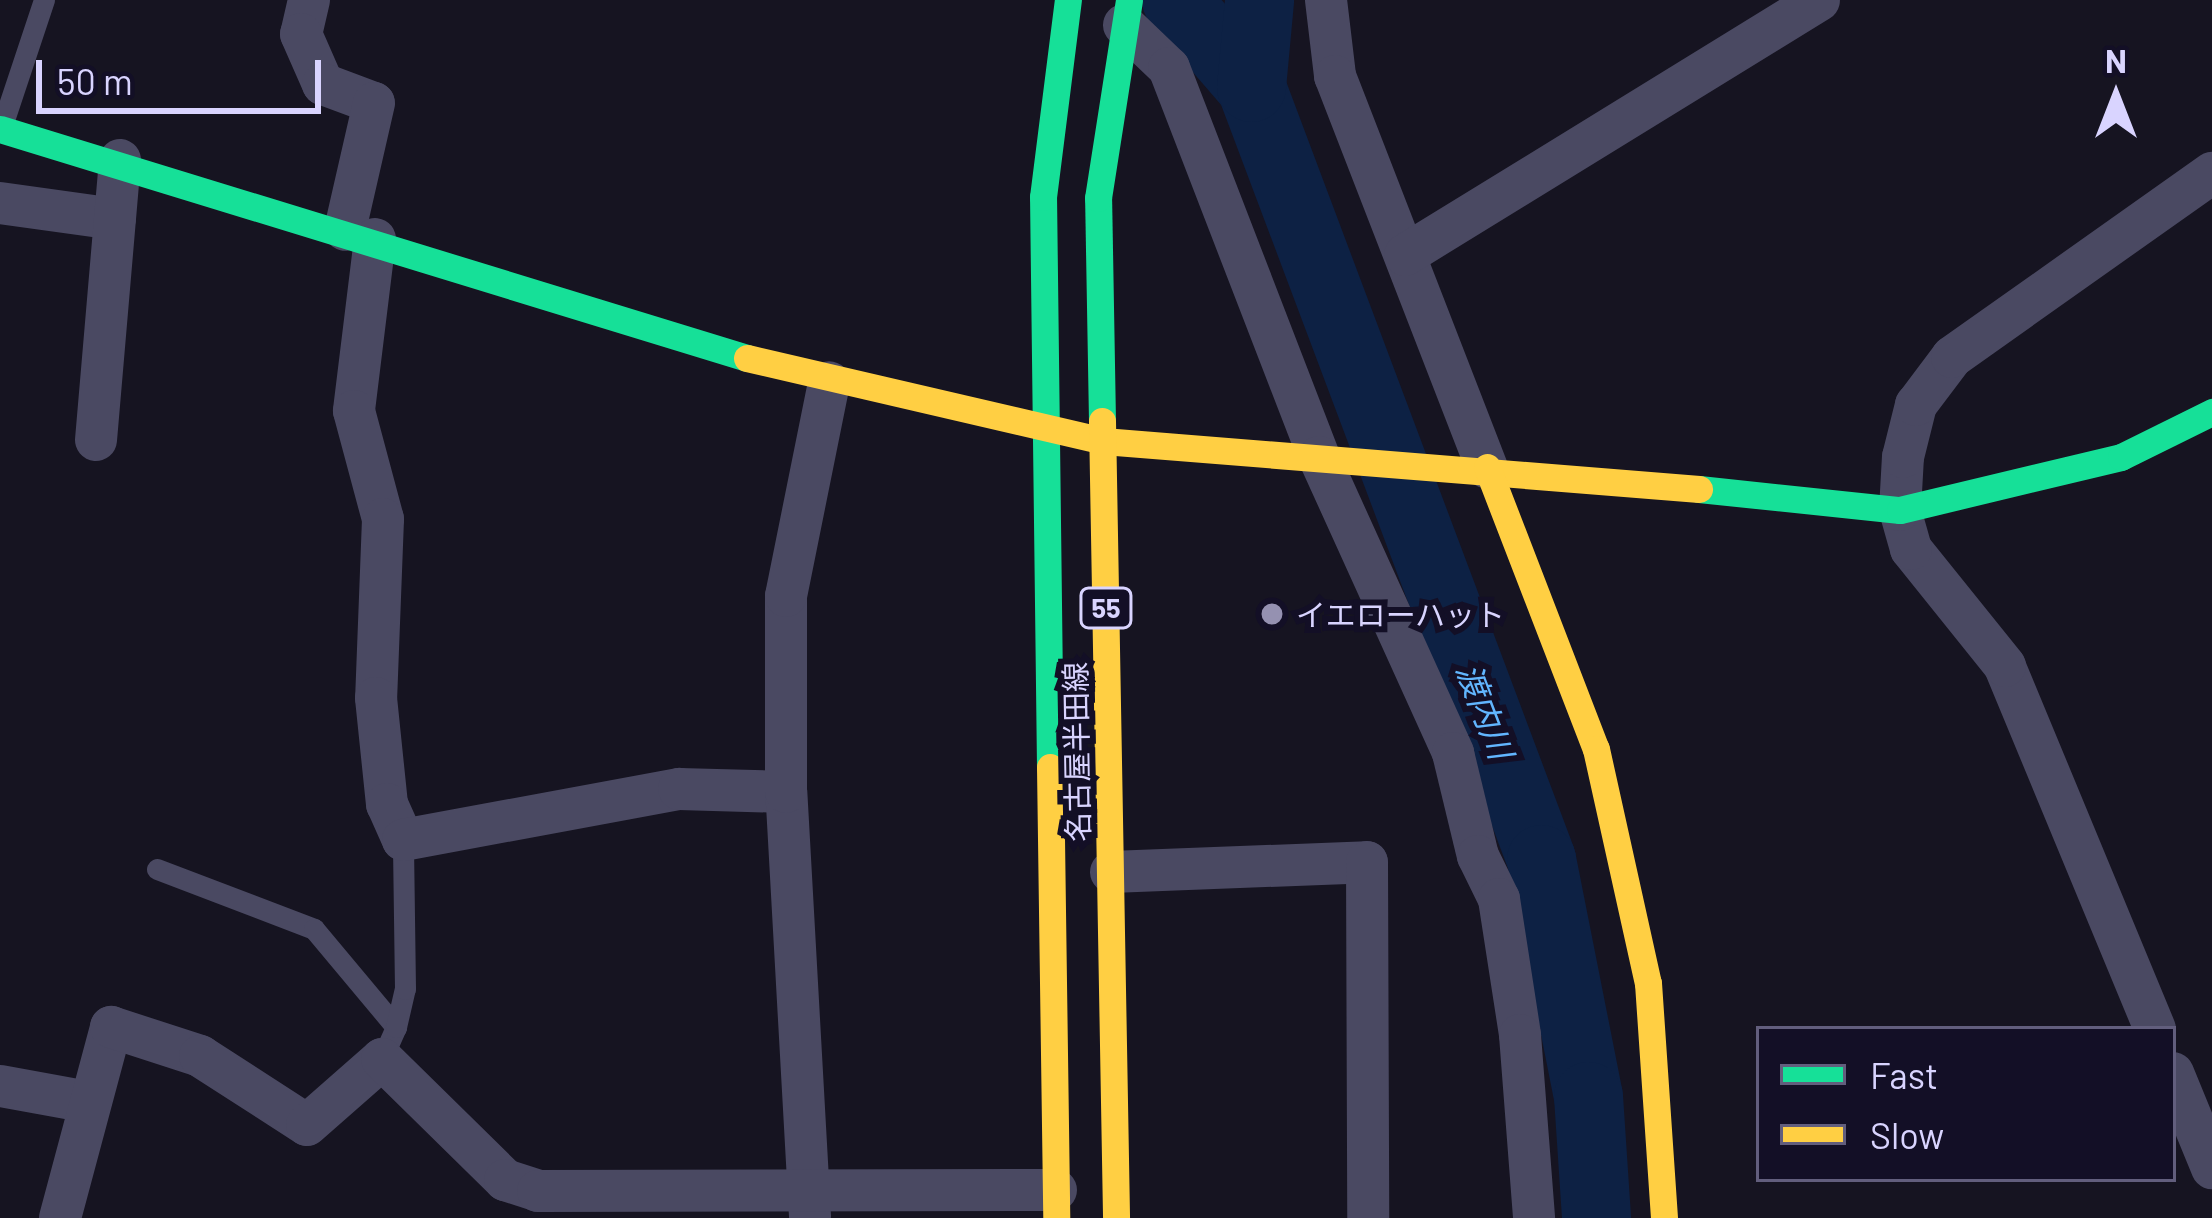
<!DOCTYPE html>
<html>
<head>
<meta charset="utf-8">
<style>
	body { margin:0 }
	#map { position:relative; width:2212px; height:1218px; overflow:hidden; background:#161421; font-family:Barlow,"Noto Sans JP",sans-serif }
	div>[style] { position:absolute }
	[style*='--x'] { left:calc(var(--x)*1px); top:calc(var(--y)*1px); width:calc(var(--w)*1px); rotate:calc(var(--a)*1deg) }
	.river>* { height:69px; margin:-34.5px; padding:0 34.5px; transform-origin:34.5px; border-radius:34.5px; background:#0d2144 }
	.lane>* { height:21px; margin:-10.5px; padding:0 10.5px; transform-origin:10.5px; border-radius:10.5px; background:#4a4962 }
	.street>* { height:42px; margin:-21px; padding:0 21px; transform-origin:21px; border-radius:21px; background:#4a4962 }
	.fast>* { height:27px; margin:-13.5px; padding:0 13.5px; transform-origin:13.5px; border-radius:13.5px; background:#16e098 }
	.slow>* { height:27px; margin:-13.5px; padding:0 13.5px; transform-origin:13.5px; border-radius:13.5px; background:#ffcf43 }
	.dots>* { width:33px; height:33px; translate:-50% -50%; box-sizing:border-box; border:6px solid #130f26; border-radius:50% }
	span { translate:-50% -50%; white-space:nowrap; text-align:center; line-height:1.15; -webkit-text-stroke:12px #130f26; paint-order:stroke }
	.shield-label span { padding:3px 9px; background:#130f26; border:3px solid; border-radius:9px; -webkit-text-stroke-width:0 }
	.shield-label { font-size:27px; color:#d9d4ff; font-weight:700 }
	.poi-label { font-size:30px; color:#d9d4ff }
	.left { translate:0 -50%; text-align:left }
	.street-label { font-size:30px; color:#d9d4ff }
	.water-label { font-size:33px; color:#62b6ff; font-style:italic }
	.legend { position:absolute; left:1756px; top:1026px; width:420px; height:156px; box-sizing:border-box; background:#130f26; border:3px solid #625e7d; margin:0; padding:15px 21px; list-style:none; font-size:36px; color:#d9d4ff }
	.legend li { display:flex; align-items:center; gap:24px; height:60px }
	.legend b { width:60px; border:3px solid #625e7d }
	.north { position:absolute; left:2056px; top:36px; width:120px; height:120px; -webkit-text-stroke:9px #130f26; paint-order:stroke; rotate:0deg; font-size:33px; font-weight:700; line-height:48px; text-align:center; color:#d9d4ff }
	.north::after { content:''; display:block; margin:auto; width:42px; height:54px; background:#d9d4ff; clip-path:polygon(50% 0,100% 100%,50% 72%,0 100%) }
	.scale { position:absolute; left:36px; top:60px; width:285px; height:54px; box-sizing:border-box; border:6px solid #d9d4ff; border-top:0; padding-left:15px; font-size:36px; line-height:42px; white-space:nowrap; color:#d9d4ff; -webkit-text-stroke:9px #130f26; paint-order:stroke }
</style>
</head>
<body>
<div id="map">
	<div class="river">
		<div style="--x:1176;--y:0;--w:115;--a:49.2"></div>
		<div style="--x:1251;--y:87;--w:825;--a:69.41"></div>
		<div style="--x:1541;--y:859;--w:242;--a:78.8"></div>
		<div style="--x:1588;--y:1096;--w:122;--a:86.2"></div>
		<div style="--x:1251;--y:87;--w:87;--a:-84.7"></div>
	</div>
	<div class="lane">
		<div style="--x:1;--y:129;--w:136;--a:-71.6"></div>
		<div style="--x:157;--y:869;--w:168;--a:20.9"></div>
		<div style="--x:314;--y:929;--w:128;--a:50.1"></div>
		<div style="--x:396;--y:1027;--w:35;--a:114"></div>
		<div style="--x:396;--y:1027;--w:39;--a:-77"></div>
		<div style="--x:405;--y:989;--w:149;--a:-90.8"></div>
	</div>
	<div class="street">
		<div style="--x:309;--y:0;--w:35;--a:103"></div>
		<div style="--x:301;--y:34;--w:55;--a:66.3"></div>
		<div style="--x:323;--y:84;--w:54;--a:20.4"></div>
		<div style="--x:374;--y:103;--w:130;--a:102.9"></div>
		<div style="--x:1326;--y:0;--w:77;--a:83.2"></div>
		<div style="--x:1335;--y:76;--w:420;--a:68.8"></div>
		<div style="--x:1124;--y:25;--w:62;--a:43.7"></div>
		<div style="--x:1169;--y:68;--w:417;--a:68.9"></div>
		<div style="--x:1319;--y:457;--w:325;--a:65.6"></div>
		<div style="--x:1453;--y:753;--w:106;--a:76.4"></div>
		<div style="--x:1478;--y:856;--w:48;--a:64"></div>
		<div style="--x:1499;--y:899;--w:138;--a:81.2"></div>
		<div style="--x:1520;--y:1035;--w:184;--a:85.6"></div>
		<div style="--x:0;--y:203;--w:116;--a:7.9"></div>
		<div style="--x:375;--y:239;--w:173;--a:97"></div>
		<div style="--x:354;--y:411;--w:112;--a:75"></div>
		<div style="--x:383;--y:519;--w:179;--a:92.2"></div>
		<div style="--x:376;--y:698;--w:107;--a:84.1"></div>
		<div style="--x:387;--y:804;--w:39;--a:66"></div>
		<div style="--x:403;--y:840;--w:281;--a:-10.5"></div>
		<div style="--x:679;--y:789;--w:107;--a:1.6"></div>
		<div style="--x:1405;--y:255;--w:486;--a:-31.6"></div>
		<div style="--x:96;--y:440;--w:281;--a:-85.1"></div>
		<div style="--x:1111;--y:872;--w:256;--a:-2.2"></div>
		<div style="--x:1367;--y:862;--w:356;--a:89.8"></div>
		<div style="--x:2155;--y:1029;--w:393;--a:-112.5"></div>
		<div style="--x:2005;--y:666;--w:150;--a:-128.8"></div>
		<div style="--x:1911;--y:549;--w:41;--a:-105.8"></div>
		<div style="--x:1900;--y:510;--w:53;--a:-86.8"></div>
		<div style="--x:1903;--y:457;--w:54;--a:-76"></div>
		<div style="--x:1916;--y:405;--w:60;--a:-53.1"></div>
		<div style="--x:1952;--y:357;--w:319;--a:-35.3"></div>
		<div style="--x:2173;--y:1073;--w:103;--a:67.7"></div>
		<div style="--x:0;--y:1086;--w:89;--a:10.3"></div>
		<div style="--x:810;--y:1216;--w:425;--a:-93.2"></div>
		<div style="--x:786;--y:792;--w:196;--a:-90"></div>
		<div style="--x:786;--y:596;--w:218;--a:-78.6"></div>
		<div style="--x:60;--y:1218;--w:198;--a:-75"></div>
		<div style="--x:111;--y:1027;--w:94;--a:18"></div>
		<div style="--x:200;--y:1056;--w:127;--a:32.8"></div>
		<div style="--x:307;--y:1125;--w:100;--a:-41.3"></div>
		<div style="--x:382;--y:1059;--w:173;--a:44.5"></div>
		<div style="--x:505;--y:1180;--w:35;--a:18"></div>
		<div style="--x:538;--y:1191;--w:518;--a:-0.11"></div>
	</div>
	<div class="fast">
		<div style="--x:0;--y:129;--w:781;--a:17.04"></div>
		<div style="--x:1102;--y:421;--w:223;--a:-91"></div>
		<div style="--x:1098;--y:198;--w:200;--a:-81.1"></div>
		<div style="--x:1699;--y:489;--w:202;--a:6"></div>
		<div style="--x:1900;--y:510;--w:227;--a:-13.5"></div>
		<div style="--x:2121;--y:457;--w:102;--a:-26.3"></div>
		<div style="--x:1050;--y:767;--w:570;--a:-90.7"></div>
		<div style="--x:1043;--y:197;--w:199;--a:-82.8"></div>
	</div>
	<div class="slow">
		<div style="--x:747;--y:358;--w:366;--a:13.1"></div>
		<div style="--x:1103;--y:441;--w:598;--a:4.6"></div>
		<div style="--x:1102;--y:421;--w:797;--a:88.99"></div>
		<div style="--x:1487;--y:467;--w:302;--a:68.9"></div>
		<div style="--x:1596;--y:749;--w:240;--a:77.5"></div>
		<div style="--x:1648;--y:983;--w:236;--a:86.1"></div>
		<div style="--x:1050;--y:767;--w:451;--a:89.2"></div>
	</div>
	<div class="dots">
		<div style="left:1272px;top:614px;background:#9591b1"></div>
	</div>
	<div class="shield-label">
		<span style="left:1106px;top:608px">55</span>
	</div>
	<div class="poi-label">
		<span class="left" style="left:1296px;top:614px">イエローハット</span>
	</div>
	<div class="street-label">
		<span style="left:1076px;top:752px;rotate:-91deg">名古屋半田線</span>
	</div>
	<div class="water-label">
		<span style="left:1485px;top:711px;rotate:69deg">渡内川</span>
	</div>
	<ul class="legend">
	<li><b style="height:15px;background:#16e098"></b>Fast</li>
	<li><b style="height:15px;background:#ffcf43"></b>Slow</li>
	</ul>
	<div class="north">N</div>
	<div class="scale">50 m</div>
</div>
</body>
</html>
